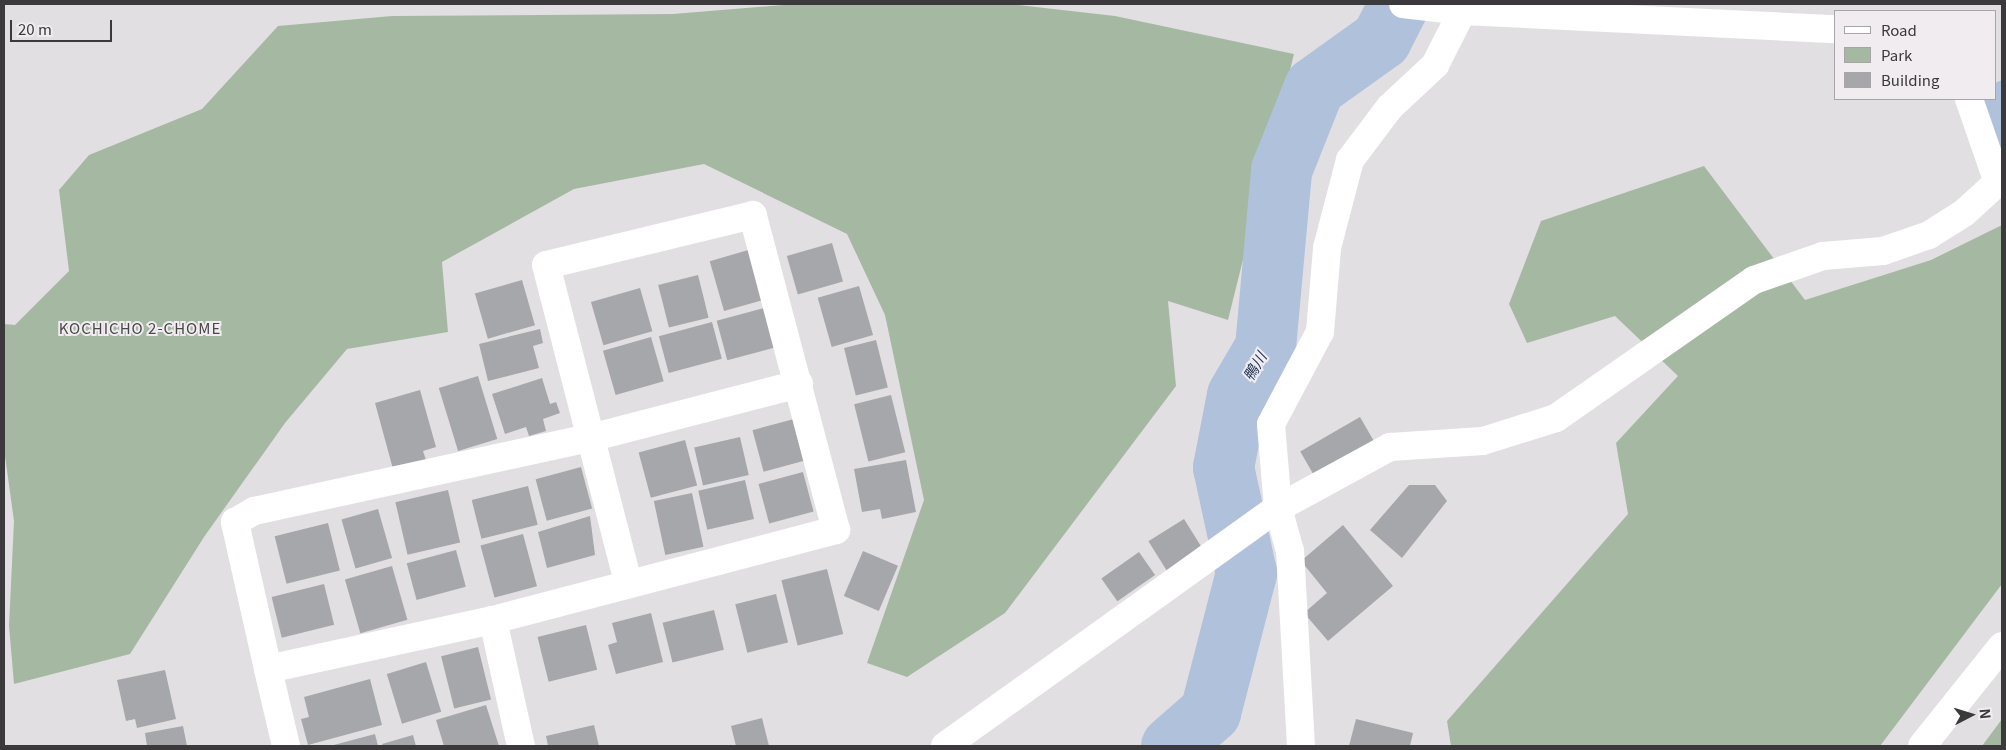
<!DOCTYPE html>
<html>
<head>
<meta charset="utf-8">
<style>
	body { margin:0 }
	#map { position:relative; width:2006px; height:750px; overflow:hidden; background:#e2dfe3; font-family:Georgia,"Noto Sans JP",serif }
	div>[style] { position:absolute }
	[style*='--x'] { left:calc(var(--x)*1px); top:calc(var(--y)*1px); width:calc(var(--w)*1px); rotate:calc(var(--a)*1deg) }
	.green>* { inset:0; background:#a5b9a2 }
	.water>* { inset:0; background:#b0c1db }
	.river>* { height:61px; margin:-30.5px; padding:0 30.5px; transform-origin:30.5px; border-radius:30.5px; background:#b0c1db }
	.building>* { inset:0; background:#a6a7ab; transform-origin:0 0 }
	.minor>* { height:28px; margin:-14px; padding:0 14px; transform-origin:14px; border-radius:14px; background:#fff }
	span { translate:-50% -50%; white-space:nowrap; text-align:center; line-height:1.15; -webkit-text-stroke:4px #f0ecf0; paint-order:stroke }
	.neighbourhood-label { font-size:15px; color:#4a474b; letter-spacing:1px }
	.water-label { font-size:15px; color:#1a3357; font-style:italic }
	.frame { position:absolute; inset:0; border:5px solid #3b393b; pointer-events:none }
	.legend { position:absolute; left:1834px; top:10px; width:162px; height:90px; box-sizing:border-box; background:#f0ecf0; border:1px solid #a8a4a8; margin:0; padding:6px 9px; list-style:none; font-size:15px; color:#3b393b }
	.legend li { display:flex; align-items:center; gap:10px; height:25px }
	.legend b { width:25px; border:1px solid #a8a4a8 }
	.north { position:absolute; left:1946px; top:690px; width:50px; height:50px; -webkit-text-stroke:4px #f0ecf0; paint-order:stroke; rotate:85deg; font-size:14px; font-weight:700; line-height:20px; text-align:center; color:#3b393b }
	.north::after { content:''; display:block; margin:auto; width:18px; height:22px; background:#3b393b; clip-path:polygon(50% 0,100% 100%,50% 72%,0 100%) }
	.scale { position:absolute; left:10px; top:20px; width:102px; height:22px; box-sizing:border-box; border:2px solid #3b393b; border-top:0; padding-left:6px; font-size:15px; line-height:18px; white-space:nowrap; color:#3b393b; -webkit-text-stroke:4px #f0ecf0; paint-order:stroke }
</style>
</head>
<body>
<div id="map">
	<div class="green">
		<div style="clip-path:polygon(796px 4px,1009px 4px,1115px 16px,1294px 54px,1228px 320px,1168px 301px,1176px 386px,1005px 613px,907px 677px,867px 663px,924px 500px,885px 315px,847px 234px,704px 164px,574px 189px,442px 262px,448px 332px,347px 349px,285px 423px,204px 537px,130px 654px,14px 684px,9px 626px,14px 521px,4px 449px,4px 324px,15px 325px,69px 271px,59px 190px,89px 155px,202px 109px,278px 26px,392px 16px,673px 14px)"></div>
		<div style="clip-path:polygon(1704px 166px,1805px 300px,1931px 260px,2002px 225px,2002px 584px,1880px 746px,1451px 746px,1447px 721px,1628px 514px,1616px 443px,1678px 376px,1615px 316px,1527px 343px,1509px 304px,1541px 221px)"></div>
		<div style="clip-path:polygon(2002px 719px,2002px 746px,1982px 746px)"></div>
	</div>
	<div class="water">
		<div style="clip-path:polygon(2002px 80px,2002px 166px,1978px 99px,1995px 99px,1995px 83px)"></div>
	</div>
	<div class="river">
		<div style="--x:1171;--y:746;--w:52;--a:-41.1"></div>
		<div style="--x:1210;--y:712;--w:144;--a:-75.5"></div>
		<div style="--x:1246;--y:573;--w:108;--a:-102.2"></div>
		<div style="--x:1223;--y:467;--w:73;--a:-79"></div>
		<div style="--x:1237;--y:395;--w:56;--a:-59.7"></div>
		<div style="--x:1265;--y:347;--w:178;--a:-84.8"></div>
		<div style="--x:1281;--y:170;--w:89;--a:-68.3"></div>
		<div style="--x:1314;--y:87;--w:82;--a:-35.6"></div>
		<div style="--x:1381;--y:39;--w:39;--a:-63"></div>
	</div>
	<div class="building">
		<div style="left:832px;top:243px;width:40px;height:47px;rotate:74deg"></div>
		<div style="left:752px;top:249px;width:52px;height:44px;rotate:74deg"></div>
		<div style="left:698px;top:275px;width:44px;height:41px;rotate:76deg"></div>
		<div style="left:522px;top:280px;width:47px;height:49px;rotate:74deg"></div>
		<div style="left:859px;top:286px;width:51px;height:43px;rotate:74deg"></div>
		<div style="left:640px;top:288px;width:45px;height:51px;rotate:74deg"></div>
		<div style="left:764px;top:308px;width:41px;height:49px;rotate:75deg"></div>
		<div style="left:712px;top:322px;width:38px;height:55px;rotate:75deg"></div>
		<div style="clip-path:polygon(540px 329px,543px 343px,533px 346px,539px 368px,488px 381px,479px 344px)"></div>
		<div style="left:651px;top:337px;width:46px;height:50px;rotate:74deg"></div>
		<div style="left:876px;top:340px;width:49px;height:33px;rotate:76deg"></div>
		<div style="left:478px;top:376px;width:66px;height:41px;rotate:73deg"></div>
		<div style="clip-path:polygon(542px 378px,550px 404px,556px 402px,560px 413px,543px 419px,546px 431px,529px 436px,526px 427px,505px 434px,492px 394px)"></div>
		<div style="clip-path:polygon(420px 390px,436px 447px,423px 451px,426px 460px,393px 469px,375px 403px)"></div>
		<div style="left:891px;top:395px;width:59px;height:38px;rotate:76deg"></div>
		<div style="left:1360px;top:417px;width:32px;height:69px;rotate:60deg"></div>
		<div style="left:794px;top:419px;width:43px;height:43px;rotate:75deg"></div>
		<div style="left:740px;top:437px;width:39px;height:47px;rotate:77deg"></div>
		<div style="left:685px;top:440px;width:47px;height:48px;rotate:75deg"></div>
		<div style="clip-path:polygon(906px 460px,916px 512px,882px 519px,880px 509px,862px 512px,854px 469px)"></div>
		<div style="left:581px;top:467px;width:43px;height:47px;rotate:75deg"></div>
		<div style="left:803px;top:472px;width:41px;height:46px;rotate:75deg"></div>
		<div style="left:745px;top:480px;width:40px;height:48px;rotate:77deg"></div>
		<div style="clip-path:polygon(1409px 485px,1435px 485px,1447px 501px,1402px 558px,1370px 530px)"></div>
		<div style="left:528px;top:486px;width:40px;height:58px;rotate:76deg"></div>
		<div style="left:448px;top:490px;width:54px;height:54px;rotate:77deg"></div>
		<div style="left:692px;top:493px;width:55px;height:39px;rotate:78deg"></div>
		<div style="left:378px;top:509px;width:51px;height:38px;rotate:74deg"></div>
		<div style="clip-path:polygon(590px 516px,595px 555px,547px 568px,538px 532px)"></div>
		<div style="left:1184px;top:519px;width:39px;height:42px;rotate:58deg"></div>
		<div style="left:328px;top:523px;width:49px;height:55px;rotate:76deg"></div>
		<div style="clip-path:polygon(1343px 525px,1393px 586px,1328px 641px,1304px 613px,1327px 593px,1301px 561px)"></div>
		<div style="left:523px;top:534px;width:54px;height:44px;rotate:75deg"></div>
		<div style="left:456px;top:550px;width:38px;height:51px;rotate:75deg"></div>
		<div style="left:863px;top:551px;width:38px;height:49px;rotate:23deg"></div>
		<div style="left:1139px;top:552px;width:28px;height:46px;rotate:55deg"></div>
		<div style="left:392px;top:566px;width:56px;height:49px;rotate:74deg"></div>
		<div style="left:827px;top:569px;width:67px;height:47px;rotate:76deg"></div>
		<div style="left:324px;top:584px;width:42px;height:54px;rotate:76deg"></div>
		<div style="left:776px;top:594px;width:50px;height:42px;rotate:76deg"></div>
		<div style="left:714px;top:610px;width:41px;height:53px;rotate:76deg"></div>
		<div style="clip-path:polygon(651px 613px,663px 662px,616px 674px,608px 645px,617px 642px,612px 623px)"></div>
		<div style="left:586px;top:625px;width:46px;height:50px;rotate:76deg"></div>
		<div style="left:478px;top:647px;width:54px;height:38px;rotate:76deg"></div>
		<div style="left:426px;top:662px;width:52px;height:41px;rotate:73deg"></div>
		<div style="clip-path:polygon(165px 670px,176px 719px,137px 728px,135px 719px,126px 721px,117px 680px)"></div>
		<div style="clip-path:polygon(370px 679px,382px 725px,308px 745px,301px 719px,309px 717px,304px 697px)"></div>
		<div style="clip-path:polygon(486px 705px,499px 746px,444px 746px,436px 720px)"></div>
		<div style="clip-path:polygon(762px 718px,769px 746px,736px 746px,731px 726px)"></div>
		<div style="clip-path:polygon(1356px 719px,1413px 733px,1410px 746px,1349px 746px)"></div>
		<div style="clip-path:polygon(594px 725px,599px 746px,548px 746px,546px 736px)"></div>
		<div style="clip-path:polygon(183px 726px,187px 746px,147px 746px,145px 733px)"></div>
		<div style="clip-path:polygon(375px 734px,378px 746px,330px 746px)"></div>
		<div style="clip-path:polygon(413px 735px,416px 746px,383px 746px,382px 744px)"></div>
	</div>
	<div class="minor">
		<div style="--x:1403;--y:4;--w:60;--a:6.7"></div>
		<div style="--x:1463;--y:11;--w:372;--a:2.8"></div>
		<div style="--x:1969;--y:99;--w:86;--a:70.9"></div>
		<div style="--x:493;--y:620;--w:129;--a:77.5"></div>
		<div style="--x:268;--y:669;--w:151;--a:-102.7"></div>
		<div style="--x:235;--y:522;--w:22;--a:-30"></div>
		<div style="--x:254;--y:511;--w:344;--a:-12.3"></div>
		<div style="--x:590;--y:438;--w:216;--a:-14.5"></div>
		<div style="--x:286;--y:746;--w:79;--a:-103.2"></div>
		<div style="--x:268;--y:669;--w:230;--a:-12.3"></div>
		<div style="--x:493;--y:620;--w:355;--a:-14.7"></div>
		<div style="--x:836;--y:530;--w:326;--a:-104.8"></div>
		<div style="--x:753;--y:215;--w:213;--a:166.4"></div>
		<div style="--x:546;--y:265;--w:327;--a:75.5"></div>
		<div style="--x:945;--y:746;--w:409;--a:-35.6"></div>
		<div style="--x:1278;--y:508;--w:128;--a:-28.6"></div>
		<div style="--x:1390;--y:447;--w:93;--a:-3.7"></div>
		<div style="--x:1483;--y:441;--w:77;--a:-17.5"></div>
		<div style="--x:1556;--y:418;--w:241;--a:-34.9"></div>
		<div style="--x:1754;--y:280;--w:73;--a:-19.2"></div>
		<div style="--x:1823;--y:256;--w:60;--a:-4.8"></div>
		<div style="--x:1883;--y:251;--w:49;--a:-19.2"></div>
		<div style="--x:1929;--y:235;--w:41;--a:-32.2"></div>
		<div style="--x:1964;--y:213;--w:52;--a:-42.6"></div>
		<div style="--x:1301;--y:746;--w:195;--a:-93.2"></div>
		<div style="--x:1290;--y:551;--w:45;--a:-105.6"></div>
		<div style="--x:1278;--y:508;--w:84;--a:-94.8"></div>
		<div style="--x:1271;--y:424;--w:104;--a:-62"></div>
		<div style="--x:1320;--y:332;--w:84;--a:-85.2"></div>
		<div style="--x:1327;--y:248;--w:91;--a:-75.4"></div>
		<div style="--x:1350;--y:160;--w:66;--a:-53"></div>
		<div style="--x:1390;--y:107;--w:62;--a:-43"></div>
		<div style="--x:1435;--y:65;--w:68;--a:-63.1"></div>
		<div style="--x:1922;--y:746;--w:128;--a:-51.3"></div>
	</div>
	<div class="neighbourhood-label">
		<span style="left:140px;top:328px">KOCHICHO 2-CHOME</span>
	</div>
	<div class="water-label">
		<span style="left:1254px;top:366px;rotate:-59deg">鴨川</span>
	</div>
	<div class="frame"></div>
	<ul class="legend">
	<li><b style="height:6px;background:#fff"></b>Road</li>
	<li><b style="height:14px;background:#a5b9a2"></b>Park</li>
	<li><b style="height:14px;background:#a6a7ab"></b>Building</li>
	</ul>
	<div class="north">N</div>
	<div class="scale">20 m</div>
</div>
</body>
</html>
